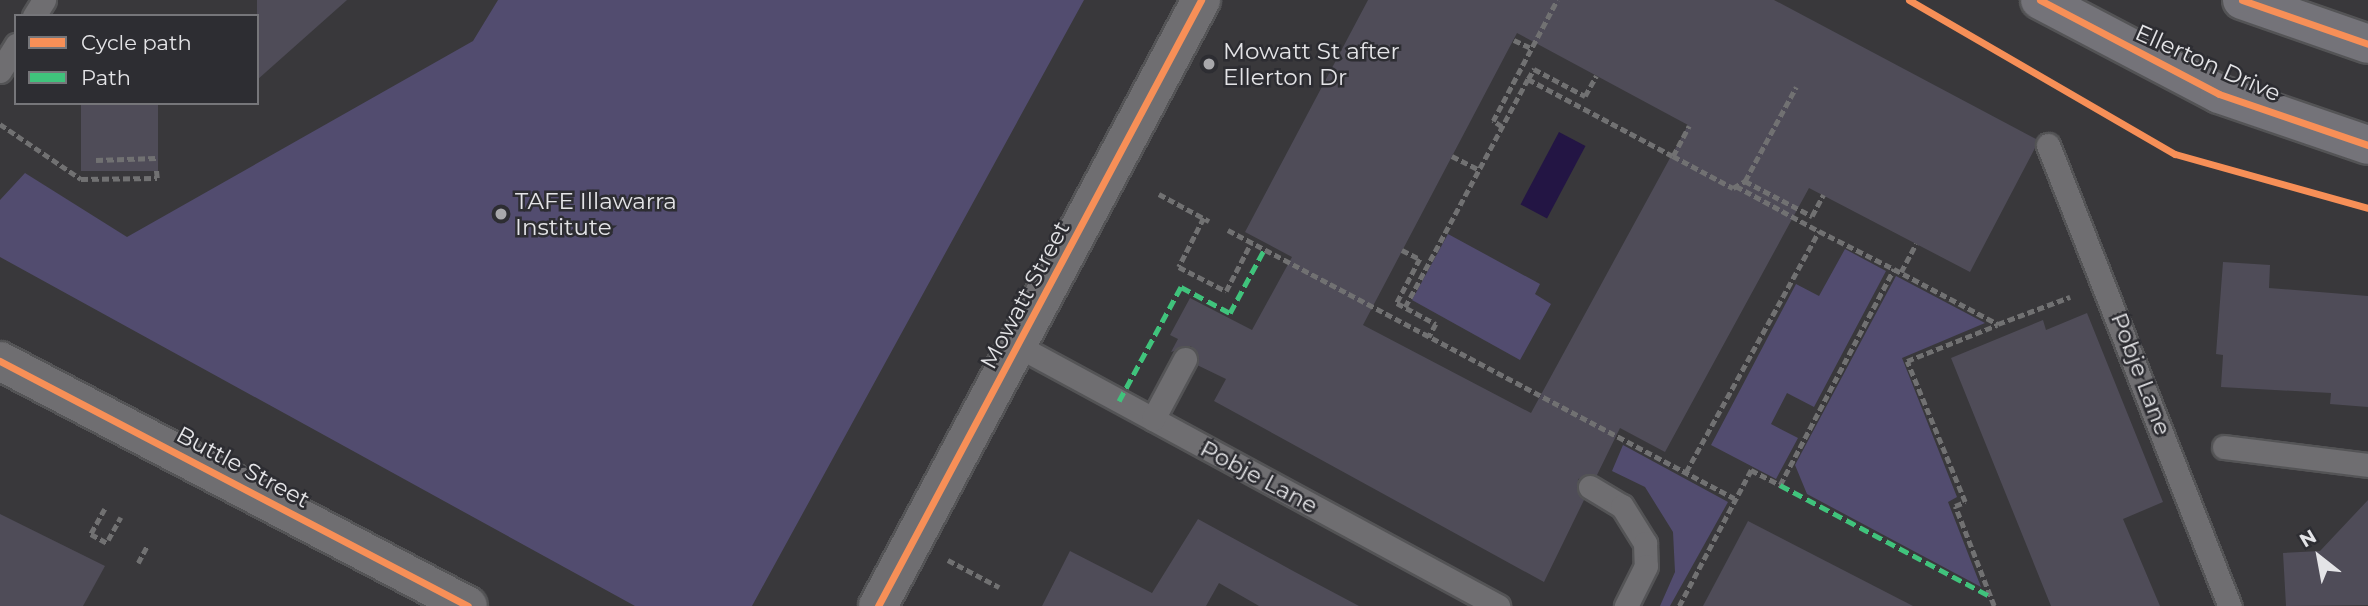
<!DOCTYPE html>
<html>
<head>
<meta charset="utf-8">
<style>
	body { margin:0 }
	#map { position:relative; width:2368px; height:606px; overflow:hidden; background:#39383b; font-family:Montserrat,sans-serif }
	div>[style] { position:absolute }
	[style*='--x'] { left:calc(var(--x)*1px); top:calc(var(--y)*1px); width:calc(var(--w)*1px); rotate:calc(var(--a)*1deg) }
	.green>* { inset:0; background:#524c6f }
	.water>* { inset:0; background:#231544; transform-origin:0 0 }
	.building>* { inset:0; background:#4f4c58; transform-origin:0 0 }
	.path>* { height:4.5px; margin-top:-2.25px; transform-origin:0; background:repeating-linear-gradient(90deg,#717172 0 7px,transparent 0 10.5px) }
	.roads { filter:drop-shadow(2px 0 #545456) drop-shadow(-2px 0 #545456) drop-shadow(0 2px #545456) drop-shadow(0 -2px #545456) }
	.service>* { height:23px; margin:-11.5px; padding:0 11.5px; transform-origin:11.5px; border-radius:11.5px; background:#6f6e71 }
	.minor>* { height:38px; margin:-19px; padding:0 19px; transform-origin:19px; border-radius:19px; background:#6f6e71 }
	.secondary>* { height:38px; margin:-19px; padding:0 19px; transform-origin:19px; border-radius:19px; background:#747379 }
	.quiet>* { height:5px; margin-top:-2.5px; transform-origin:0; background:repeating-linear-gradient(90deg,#40c37c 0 10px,transparent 0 15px) }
	.cycleway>* { height:7px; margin:-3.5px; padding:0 3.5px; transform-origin:3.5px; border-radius:3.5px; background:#f78f57 }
	.dots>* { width:19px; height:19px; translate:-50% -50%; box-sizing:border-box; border:4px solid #2d2d32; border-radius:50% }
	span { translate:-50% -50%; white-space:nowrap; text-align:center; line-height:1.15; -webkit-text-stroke:5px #2d2d32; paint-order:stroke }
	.poi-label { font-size:23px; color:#e4e4e7 }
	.left { translate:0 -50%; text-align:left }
	.street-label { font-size:23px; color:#e4e4e7 }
	.legend { position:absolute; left:14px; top:14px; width:245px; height:91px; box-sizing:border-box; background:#2d2d32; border:2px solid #76767a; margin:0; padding:9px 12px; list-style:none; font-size:21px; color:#e4e4e7 }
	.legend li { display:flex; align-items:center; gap:14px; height:35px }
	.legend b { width:35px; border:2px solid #76767a }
	.north { position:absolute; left:2284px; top:522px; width:70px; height:70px; -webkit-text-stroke:5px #2d2d32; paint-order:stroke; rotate:329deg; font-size:19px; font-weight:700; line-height:28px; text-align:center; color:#e4e4e7 }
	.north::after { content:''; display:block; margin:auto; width:24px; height:32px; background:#e4e4e7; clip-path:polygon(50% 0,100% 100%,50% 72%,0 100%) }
</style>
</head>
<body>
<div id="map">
	<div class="green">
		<div style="clip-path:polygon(498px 0,1084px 0,752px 606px,635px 606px,0 257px,0 200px,25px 173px,127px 237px,473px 41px)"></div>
		<div style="clip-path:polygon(1448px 234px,1540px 284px,1535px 294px,1551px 304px,1520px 360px,1412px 300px)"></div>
		<div style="clip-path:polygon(1845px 249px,1886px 271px,1814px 407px,1787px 393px,1771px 424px,1798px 438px,1776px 479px,1711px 445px,1796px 284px,1819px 296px)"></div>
		<div style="clip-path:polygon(1896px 276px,1985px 323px,1902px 358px,1957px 497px,1948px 502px,1981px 587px,1807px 494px,1795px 465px)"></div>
		<div style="clip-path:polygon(1623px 445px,1728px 502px,1670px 606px,1660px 606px,1675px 572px,1673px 532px,1645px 487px,1612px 471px)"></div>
	</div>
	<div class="water">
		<div style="left:1559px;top:132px;width:30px;height:82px;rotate:28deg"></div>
	</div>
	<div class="building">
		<div style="clip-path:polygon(257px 0,347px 0,257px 80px)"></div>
		<div style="clip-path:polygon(evenodd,1368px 0,1774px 0,2036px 139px,2035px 148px,1970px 272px,1809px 188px,1665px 452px,1620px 428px,1597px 475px,1578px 479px,1584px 500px,1544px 582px,1214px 401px,1226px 379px,1197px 365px,1191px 346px,1171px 352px,1178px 339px,1170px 335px,1190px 298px,1252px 330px,1292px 257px,1245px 232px,1368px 0,1517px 33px,1688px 125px,1531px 413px,1363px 325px,1517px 33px)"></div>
		<div style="left:81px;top:103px;width:77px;height:68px"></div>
		<div style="clip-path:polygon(2223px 262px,2270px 265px,2269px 288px,2368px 296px,2368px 407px,2330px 404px,2331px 393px,2221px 387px,2223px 355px,2216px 354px)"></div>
		<div style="clip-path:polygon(2087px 313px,2163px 502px,2123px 519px,2160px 606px,2051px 606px,1951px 358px,2043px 320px,2046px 330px)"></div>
		<div style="clip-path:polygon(2368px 500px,2368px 605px,2286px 606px,2283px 553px,2320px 551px)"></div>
		<div style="clip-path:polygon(0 514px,105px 566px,83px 606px,0 606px)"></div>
		<div style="clip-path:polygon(1198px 519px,1295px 572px,1359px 606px,1259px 606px,1219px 583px,1206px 606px,1042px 606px,1070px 551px,1152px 593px)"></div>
		<div style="clip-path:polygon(1748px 521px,1913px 606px,1703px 606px)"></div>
	</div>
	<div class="path">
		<div style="--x:1514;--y:40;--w:19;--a:25"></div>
		<div style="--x:1528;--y:79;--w:12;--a:-59"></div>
		<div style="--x:1534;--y:69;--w:58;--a:27.9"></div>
		<div style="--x:1585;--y:96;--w:23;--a:-61"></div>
		<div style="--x:0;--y:124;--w:98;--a:34.2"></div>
		<div style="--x:81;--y:179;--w:76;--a:-0.8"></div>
		<div style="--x:157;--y:178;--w:10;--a:-96"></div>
		<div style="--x:1502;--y:127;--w:11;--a:-146"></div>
		<div style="--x:1493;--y:121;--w:137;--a:-62.1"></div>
		<div style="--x:1452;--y:156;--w:30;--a:27"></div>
		<div style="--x:1673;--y:156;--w:68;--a:28.1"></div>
		<div style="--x:1733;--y:188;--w:14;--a:-30"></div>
		<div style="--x:1745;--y:181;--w:107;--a:-61.5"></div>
		<div style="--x:96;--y:160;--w:60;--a:-1.9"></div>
		<div style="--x:1745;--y:181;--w:76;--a:27.6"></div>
		<div style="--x:1812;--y:216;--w:24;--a:-62"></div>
		<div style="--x:1736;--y:186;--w:94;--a:28.5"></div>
		<div style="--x:1159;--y:194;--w:57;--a:28.4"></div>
		<div style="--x:1204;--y:218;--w:55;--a:117"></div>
		<div style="--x:1179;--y:267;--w:53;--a:27.1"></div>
		<div style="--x:1226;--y:291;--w:54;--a:-62.5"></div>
		<div style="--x:1228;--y:230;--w:573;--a:27.91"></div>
		<div style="--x:1402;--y:250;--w:20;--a:27"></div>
		<div style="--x:1420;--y:259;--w:50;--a:117.6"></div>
		<div style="--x:1397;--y:303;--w:44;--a:28.3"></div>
		<div style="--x:1436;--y:324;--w:15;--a:118"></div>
		<div style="--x:1901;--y:272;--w:32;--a:-62"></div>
		<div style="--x:1405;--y:307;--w:259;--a:-61.7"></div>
		<div style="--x:1528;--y:79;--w:164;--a:28"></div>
		<div style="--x:1673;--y:156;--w:34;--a:-62"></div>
		<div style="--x:1686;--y:472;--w:275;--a:-61.1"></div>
		<div style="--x:1819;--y:231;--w:84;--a:26.9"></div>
		<div style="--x:105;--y:509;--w:29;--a:119"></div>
		<div style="--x:91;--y:534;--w:18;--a:29"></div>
		<div style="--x:108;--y:540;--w:26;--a:-61"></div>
		<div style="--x:948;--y:560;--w:58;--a:27.9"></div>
		<div style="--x:138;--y:563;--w:19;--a:-62"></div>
		<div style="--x:1679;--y:606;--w:154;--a:-62.1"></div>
		<div style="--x:1751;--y:470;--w:33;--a:27"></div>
		<div style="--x:1780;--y:485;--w:244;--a:-62.2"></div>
		<div style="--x:1894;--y:269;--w:118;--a:27.9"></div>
		<div style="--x:1998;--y:324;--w:77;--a:-20.6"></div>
		<div style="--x:1994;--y:606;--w:107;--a:-111.3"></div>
		<div style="--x:1955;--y:506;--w:11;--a:-22"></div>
		<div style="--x:1965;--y:502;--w:152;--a:-112.4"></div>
		<div style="--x:1907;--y:361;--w:97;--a:-21.8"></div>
	</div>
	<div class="roads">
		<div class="service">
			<div style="--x:34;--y:16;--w:19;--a:-58"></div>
			<div style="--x:0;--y:71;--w:31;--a:-58"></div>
			<div style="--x:2048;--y:145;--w:496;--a:68.5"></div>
			<div style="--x:1020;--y:347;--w:544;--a:28.45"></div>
			<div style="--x:1153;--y:419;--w:68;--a:-61.9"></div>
			<div style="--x:2224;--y:447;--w:145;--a:7.1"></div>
			<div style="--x:1590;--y:487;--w:37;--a:31"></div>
			<div style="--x:1622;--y:506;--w:44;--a:58.1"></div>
			<div style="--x:1645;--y:543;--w:23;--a:88"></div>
			<div style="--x:1646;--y:566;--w:45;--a:116.6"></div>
		</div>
		<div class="minor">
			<div style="--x:0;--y:361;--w:528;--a:27.63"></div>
			<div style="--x:878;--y:606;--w:687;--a:-61.94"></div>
		</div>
		<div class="secondary">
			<div style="--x:2040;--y:0;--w:202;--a:27.7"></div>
			<div style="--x:2219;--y:94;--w:157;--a:18.9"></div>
			<div style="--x:2242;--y:0;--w:133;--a:19.2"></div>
		</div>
	</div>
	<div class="quiet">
		<div style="--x:1119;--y:401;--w:130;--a:-61.5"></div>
		<div style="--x:1181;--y:287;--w:55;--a:28"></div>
		<div style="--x:1230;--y:313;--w:72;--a:-61.6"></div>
		<div style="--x:1780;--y:485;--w:238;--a:27.9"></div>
	</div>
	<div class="cycleway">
		<div style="--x:1909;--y:0;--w:307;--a:30.1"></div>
		<div style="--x:2175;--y:154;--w:200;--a:15.6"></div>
		<div style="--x:2040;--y:0;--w:202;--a:27.7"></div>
		<div style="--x:2219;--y:94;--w:157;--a:18.9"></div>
		<div style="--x:2242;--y:0;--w:133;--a:19.2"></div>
		<div style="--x:0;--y:361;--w:528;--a:27.63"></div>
		<div style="--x:878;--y:606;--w:687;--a:-61.94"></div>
	</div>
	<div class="dots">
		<div style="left:1209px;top:64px;background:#a8a8ab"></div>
		<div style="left:501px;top:214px;background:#a8a8ab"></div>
	</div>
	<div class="poi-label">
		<span class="left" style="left:1223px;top:64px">Mowatt St after<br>Ellerton Dr</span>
		<span class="left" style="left:515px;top:214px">TAFE Illawarra<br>Institute</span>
	</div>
	<div class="street-label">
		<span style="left:2208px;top:63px;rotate:24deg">Ellerton Drive</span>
		<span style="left:1025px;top:295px;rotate:-62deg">Mowatt Street</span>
		<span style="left:2141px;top:374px;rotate:69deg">Pobje Lane</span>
		<span style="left:243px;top:467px;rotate:28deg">Buttle Street</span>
		<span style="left:1259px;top:477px;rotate:28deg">Pobje Lane</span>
	</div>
	<ul class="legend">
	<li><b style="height:9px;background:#f78f57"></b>Cycle path</li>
	<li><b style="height:9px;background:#40c37c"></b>Path</li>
	</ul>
	<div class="north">N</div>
</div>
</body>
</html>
